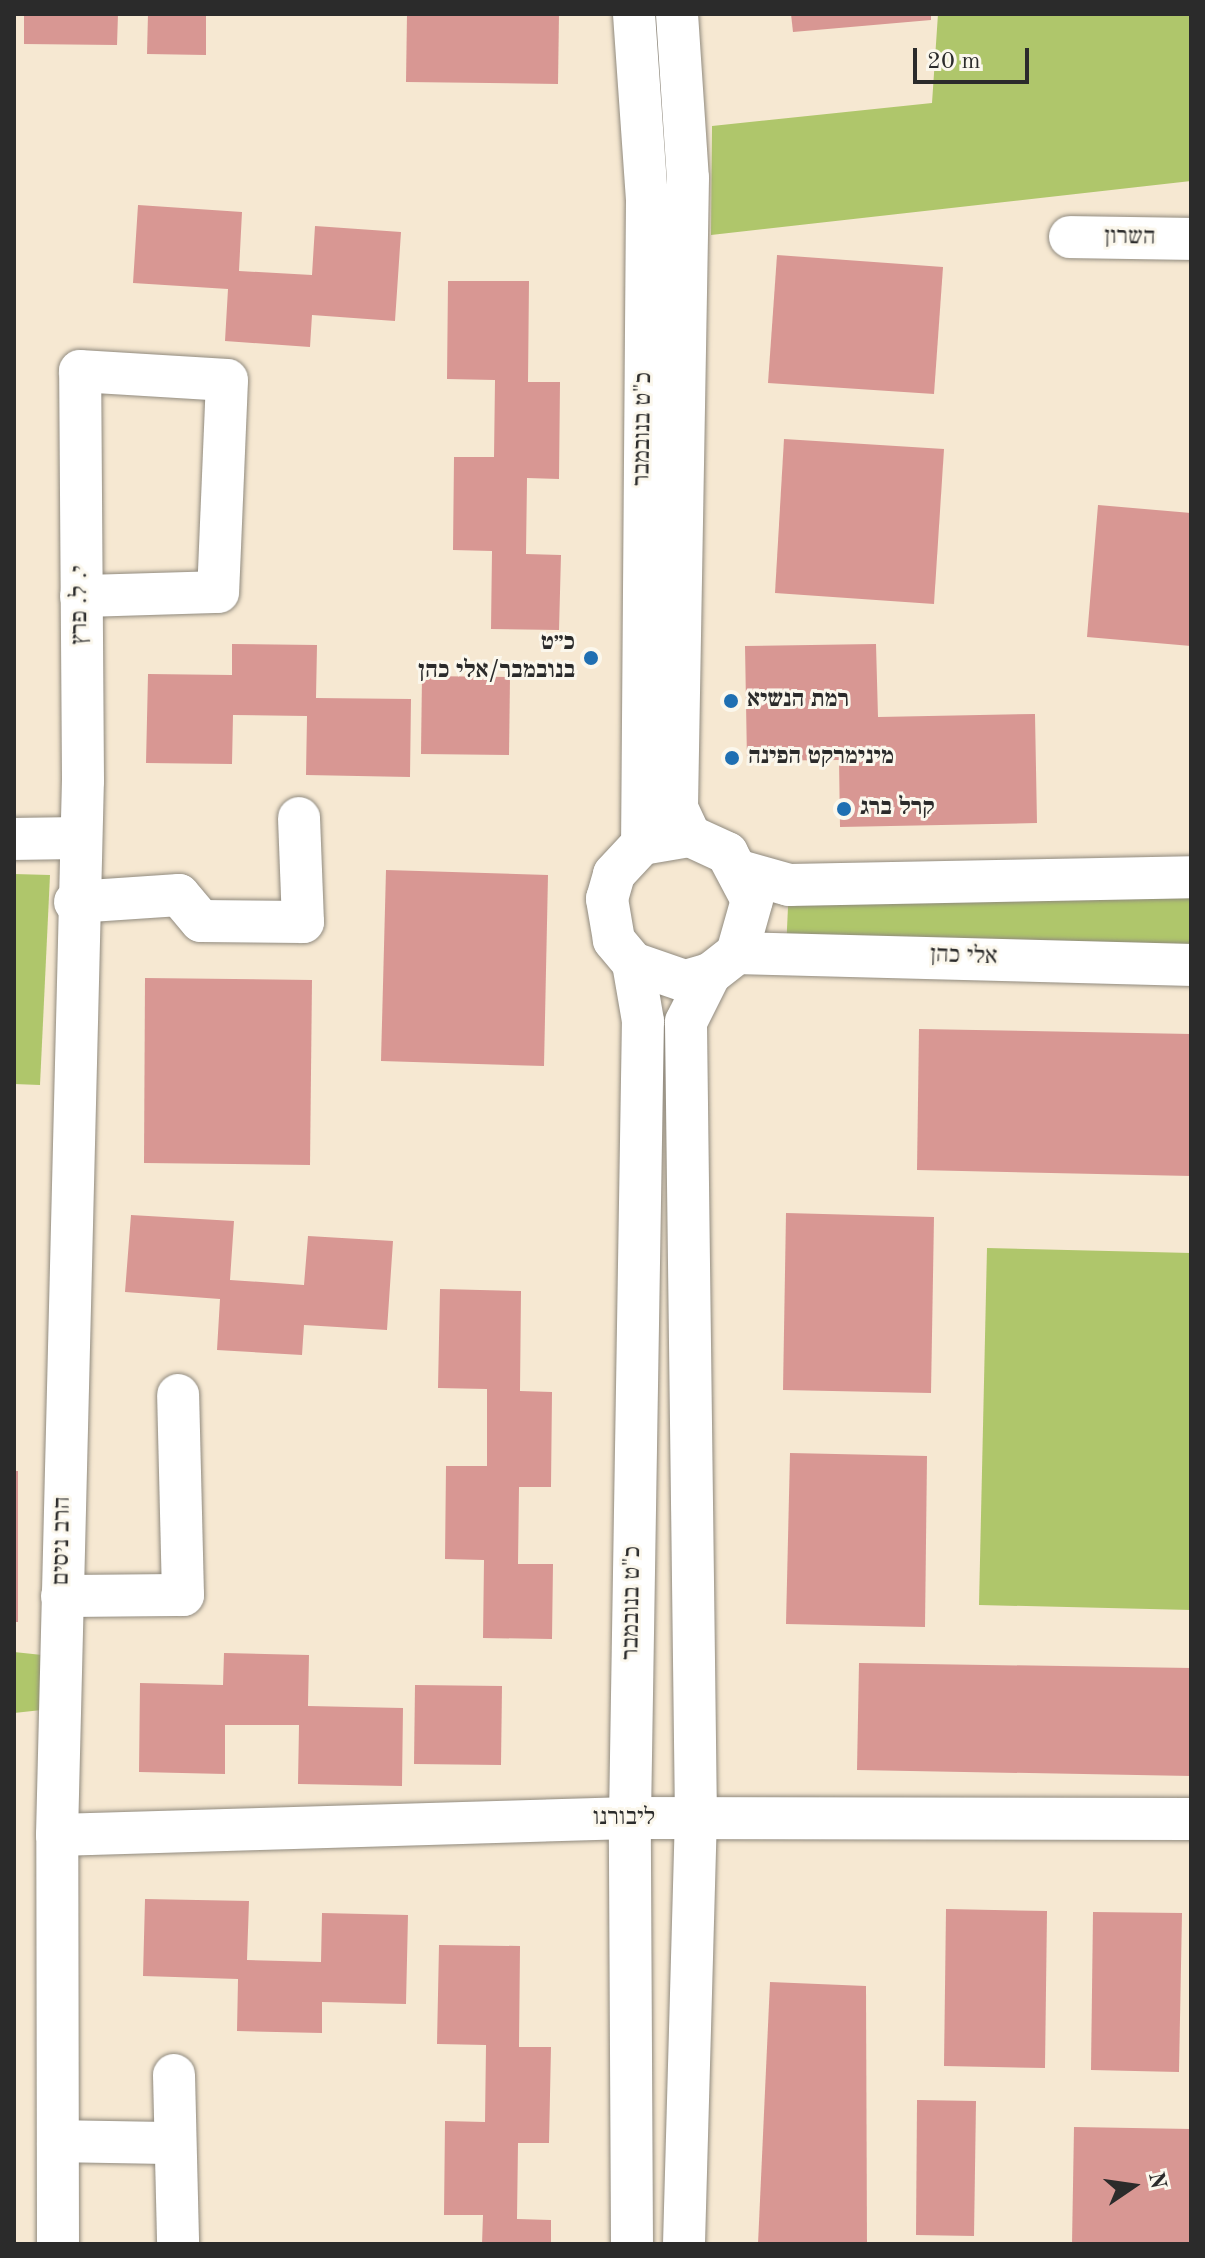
<!DOCTYPE html>
<meta charset="utf-8">
<style>
body{margin:0}
#map{position:relative;width:1205px;height:2258px;overflow:hidden;background:#f6e8d2;font-family:"Old Standard TT","Frank Ruhl Libre",serif}
div>[style]{position:absolute}
[style*='--x']{left:calc(var(--x)*1px);top:calc(var(--y)*1px);width:calc(var(--w)*1px);rotate:calc(var(--a)*1deg)}
.green>*{inset:0;background:#afc66b}
.building>*{inset:0;background:#d89793}
.roads{filter:drop-shadow(0 0 2px #908a7e) drop-shadow(0 0 2px #908a7e)}
.minor>*{height:42px;margin:-21px;padding:0 21px;transform-origin:21px;border-radius:21px;background:#fff}
.dots>*{width:22px;height:22px;translate:-50% -50%;box-sizing:border-box;border:4px solid #fbf7ec;border-radius:50%}
span{translate:-50% -50%;white-space:nowrap;text-align:center;line-height:1.15;-webkit-text-stroke:6px #fbf7ec;paint-order:stroke}
.street-label{font-size:24px;color:#2b2b2b}
.poi-label{font-size:24px;color:#2b2b2b;font-weight:700}
.right{translate:-100% -50%;text-align:right}
.left{translate:0 -50%;text-align:left}
.frame{position:absolute;inset:0;border:16px solid #2b2b2b;pointer-events:none}
.north{position:absolute;left:1093px;top:2146px;width:80px;height:80px;-webkit-text-stroke:6px #fbf7ec;paint-order:stroke;rotate:77deg;font-size:22px;font-weight:700;line-height:32px;text-align:center;color:#2b2b2b}
.north::after{content:'';display:block;margin:auto;width:28px;height:36px;background:#2b2b2b;clip-path:polygon(50% 0,100% 100%,50% 72%,0 100%)}
.scale{position:absolute;left:913px;top:48px;width:116px;height:36px;box-sizing:border-box;border:4px solid #2b2b2b;border-top:0;padding-left:10px;font-size:24px;line-height:28px;white-space:nowrap;color:#2b2b2b;-webkit-text-stroke:6px #fbf7ec;paint-order:stroke}
</style>
<div id="map">
<div class="green">
<i style="clip-path:polygon(938px 14px,1191px 14px,1191px 181px,711px 235px,712px 126px,932px 103px)"></i>
<i style="clip-path:polygon(14px 874px,50px 875px,40px 1085px,14px 1084px)"></i>
<i style="clip-path:polygon(1191px 877px,1191px 965px,786px 951px,789px 885px)"></i>
<i style="clip-path:polygon(987px 1248px,1191px 1253px,1191px 1610px,979px 1605px)"></i>
<i style="clip-path:polygon(14px 1652px,61px 1657px,60px 1708px,14px 1713px)"></i>
</div>
<div class="building">
<i style="clip-path:polygon(24px 14px,118px 14px,117px 45px,24px 44px)"></i>
<i style="clip-path:polygon(148px 14px,206px 14px,206px 55px,147px 54px)"></i>
<i style="clip-path:polygon(407px 14px,559px 14px,558px 84px,406px 82px)"></i>
<i style="clip-path:polygon(791px 14px,931px 14px,931px 20px,793px 32px)"></i>
<i style="clip-path:polygon(138px 205px,242px 212px,239px 271px,312px 275px,315px 226px,401px 232px,395px 321px,312px 315px,310px 347px,225px 341px,228px 289px,133px 283px)"></i>
<i style="clip-path:polygon(777px 255px,943px 267px,934px 394px,768px 383px)"></i>
<i style="clip-path:polygon(448px 281px,529px 281px,528px 382px,560px 382px,559px 479px,527px 478px,526px 554px,561px 555px,559px 630px,491px 629px,492px 551px,453px 550px,454px 457px,494px 457px,495px 380px,447px 379px)"></i>
<i style="clip-path:polygon(784px 439px,944px 449px,934px 604px,775px 593px)"></i>
<i style="clip-path:polygon(1098px 505px,1191px 513px,1191px 646px,1087px 637px)"></i>
<i style="clip-path:polygon(232px 644px,317px 645px,316px 698px,411px 699px,410px 777px,306px 775px,307px 716px,233px 715px,232px 764px,146px 763px,148px 674px,232px 675px)"></i>
<i style="clip-path:polygon(876px 644px,878px 717px,1035px 714px,1037px 823px,840px 827px,839px 760px,747px 761px,745px 646px)"></i>
<i style="clip-path:polygon(422px 676px,510px 677px,509px 755px,421px 754px)"></i>
<i style="clip-path:polygon(386px 870px,548px 875px,544px 1066px,381px 1061px)"></i>
<i style="clip-path:polygon(145px 978px,312px 980px,310px 1165px,144px 1163px)"></i>
<i style="clip-path:polygon(919px 1029px,1191px 1034px,1191px 1176px,917px 1170px)"></i>
<i style="clip-path:polygon(786px 1213px,934px 1217px,931px 1393px,783px 1390px)"></i>
<i style="clip-path:polygon(131px 1215px,234px 1221px,230px 1280px,304px 1285px,308px 1236px,393px 1241px,387px 1330px,304px 1325px,302px 1355px,217px 1350px,220px 1299px,125px 1292px)"></i>
<i style="clip-path:polygon(440px 1289px,521px 1291px,520px 1391px,552px 1392px,551px 1487px,519px 1487px,518px 1564px,553px 1564px,552px 1639px,483px 1638px,484px 1560px,445px 1559px,446px 1466px,487px 1466px,487px 1389px,438px 1388px)"></i>
<i style="clip-path:polygon(790px 1453px,927px 1456px,925px 1627px,786px 1624px)"></i>
<i style="clip-path:polygon(14px 1471px,18px 1471px,18px 1622px,14px 1622px)"></i>
<i style="clip-path:polygon(224px 1653px,309px 1655px,308px 1706px,403px 1708px,402px 1786px,298px 1784px,299px 1725px,225px 1725px,225px 1774px,139px 1772px,140px 1683px,223px 1685px)"></i>
<i style="clip-path:polygon(859px 1663px,1191px 1668px,1191px 1776px,857px 1770px)"></i>
<i style="clip-path:polygon(415px 1685px,502px 1686px,501px 1765px,414px 1764px)"></i>
<i style="clip-path:polygon(145px 1899px,249px 1901px,247px 1960px,321px 1962px,322px 1913px,408px 1915px,406px 2004px,322px 2002px,322px 2033px,237px 2031px,238px 1979px,143px 1976px)"></i>
<i style="clip-path:polygon(946px 1909px,1047px 1911px,1045px 2068px,944px 2066px)"></i>
<i style="clip-path:polygon(1093px 1912px,1182px 1913px,1179px 2072px,1091px 2070px)"></i>
<i style="clip-path:polygon(439px 1945px,520px 1946px,519px 2047px,551px 2047px,549px 2143px,518px 2143px,517px 2219px,551px 2220px,551px 2244px,482px 2244px,483px 2215px,444px 2215px,445px 2121px,485px 2122px,486px 2045px,437px 2044px)"></i>
<i style="clip-path:polygon(770px 1982px,866px 1986px,867px 2244px,758px 2244px)"></i>
<i style="clip-path:polygon(917px 2100px,976px 2101px,974px 2236px,916px 2235px)"></i>
<i style="clip-path:polygon(1074px 2127px,1191px 2129px,1191px 2244px,1072px 2244px)"></i>
</div>
<div class="roads">
<div class="minor">
<i style="--x:634;--y:14;--w:185;--a:86"></i>
<i style="--x:647;--y:199;--w:645;--a:90.44"></i>
<i style="--x:677;--y:14;--w:164;--a:86.2"></i>
<i style="--x:688;--y:178;--w:630;--a:91"></i>
<i style="--x:677;--y:808;--w:31;--a:65"></i>
<i style="--x:1070;--y:237;--w:121;--a:0.9"></i>
<i style="--x:14;--y:839;--w:62;--a:-0.9"></i>
<i style="--x:743;--y:872;--w:48;--a:15.8"></i>
<i style="--x:789;--y:885;--w:402;--a:-1.1"></i>
<i style="--x:75;--y:902;--w:104;--a:-3.9"></i>
<i style="--x:179;--y:895;--w:34;--a:50"></i>
<i style="--x:201;--y:921;--w:102;--a:0.6"></i>
<i style="--x:303;--y:922;--w:104;--a:-92.2"></i>
<i style="--x:737;--y:953;--w:454;--a:1.5"></i>
<i style="--x:62;--y:1596;--w:121;--a:-0.5"></i>
<i style="--x:183;--y:1595;--w:200;--a:-91.4"></i>
<i style="--x:57;--y:1835;--w:573;--a:-1.7"></i>
<i style="--x:630;--y:1818;--w:561;--a:0.1"></i>
<i style="--x:174;--y:2075;--w:169;--a:88.6"></i>
<i style="--x:58;--y:2141;--w:117;--a:1"></i>
<i style="--x:58;--y:2244;--w:409;--a:-90.1"></i>
<i style="--x:57;--y:1835;--w:1054;--a:-88.59"></i>
<i style="--x:83;--y:781;--w:410;--a:-90.4"></i>
<i style="--x:80;--y:371;--w:147;--a:3.5"></i>
<i style="--x:227;--y:380;--w:212;--a:92.4"></i>
<i style="--x:218;--y:592;--w:137;--a:178.3"></i>
<i style="--x:632;--y:2244;--w:426;--a:-90.3"></i>
<i style="--x:630;--y:1818;--w:797;--a:-89.07"></i>
<i style="--x:643;--y:1021;--w:59;--a:-99.8"></i>
<i style="--x:633;--y:963;--w:30;--a:-130"></i>
<i style="--x:614;--y:940;--w:42;--a:-99.7"></i>
<i style="--x:607;--y:899;--w:26;--a:-74"></i>
<i style="--x:614;--y:874;--w:41;--a:-47"></i>
<i style="--x:642;--y:844;--w:49;--a:-9.5"></i>
<i style="--x:690;--y:836;--w:41;--a:24.7"></i>
<i style="--x:727;--y:853;--w:53;--a:62"></i>
<i style="--x:752;--y:900;--w:55;--a:105.8"></i>
<i style="--x:737;--y:953;--w:34;--a:142"></i>
<i style="--x:710;--y:974;--w:26;--a:164"></i>
<i style="--x:685;--y:981;--w:55;--a:-160.9"></i>
<i style="--x:684;--y:2244;--w:424;--a:-88.4"></i>
<i style="--x:696;--y:1820;--w:798;--a:-90.72"></i>
<i style="--x:686;--y:1022;--w:54;--a:-63.4"></i>
</div>
</div>
<div class="dots">
<i style="left:591px;top:658px;background:#1f6fb2"></i>
<i style="left:731px;top:701px;background:#1f6fb2"></i>
<i style="left:732px;top:758px;background:#1f6fb2"></i>
<i style="left:844px;top:809px;background:#1f6fb2"></i>
</div>
<div class="street-label">
<span style="left:1130px;top:238px;rotate:1deg">השרון</span>
<span style="left:644px;top:429px;rotate:-89deg">כ"ט בנובמבר</span>
<span style="left:81px;top:605px;rotate:-90deg">י. ל. פרץ</span>
<span style="left:964px;top:957px;rotate:2deg">אלי כהן</span>
<span style="left:63px;top:1541px;rotate:-89deg">הרב ניסים</span>
<span style="left:633px;top:1603px;rotate:-89deg">כ"ט בנובמבר</span>
<span style="left:624px;top:1819px">ליבורנו</span>
</div>
<div class="poi-label">
<span class="right" style="left:575px;top:658px">כ״ט<br>בנובמבר/אלי כהן</span>
<span class="left" style="left:747px;top:701px">רמת הנשיא</span>
<span class="left" style="left:748px;top:758px">מינימרקט הפינה</span>
<span class="left" style="left:860px;top:809px">קרל ברג</span>
</div>
<div class="frame"></div>
<div class="north">N</div>
<div class="scale">20 m</div>
</div>
